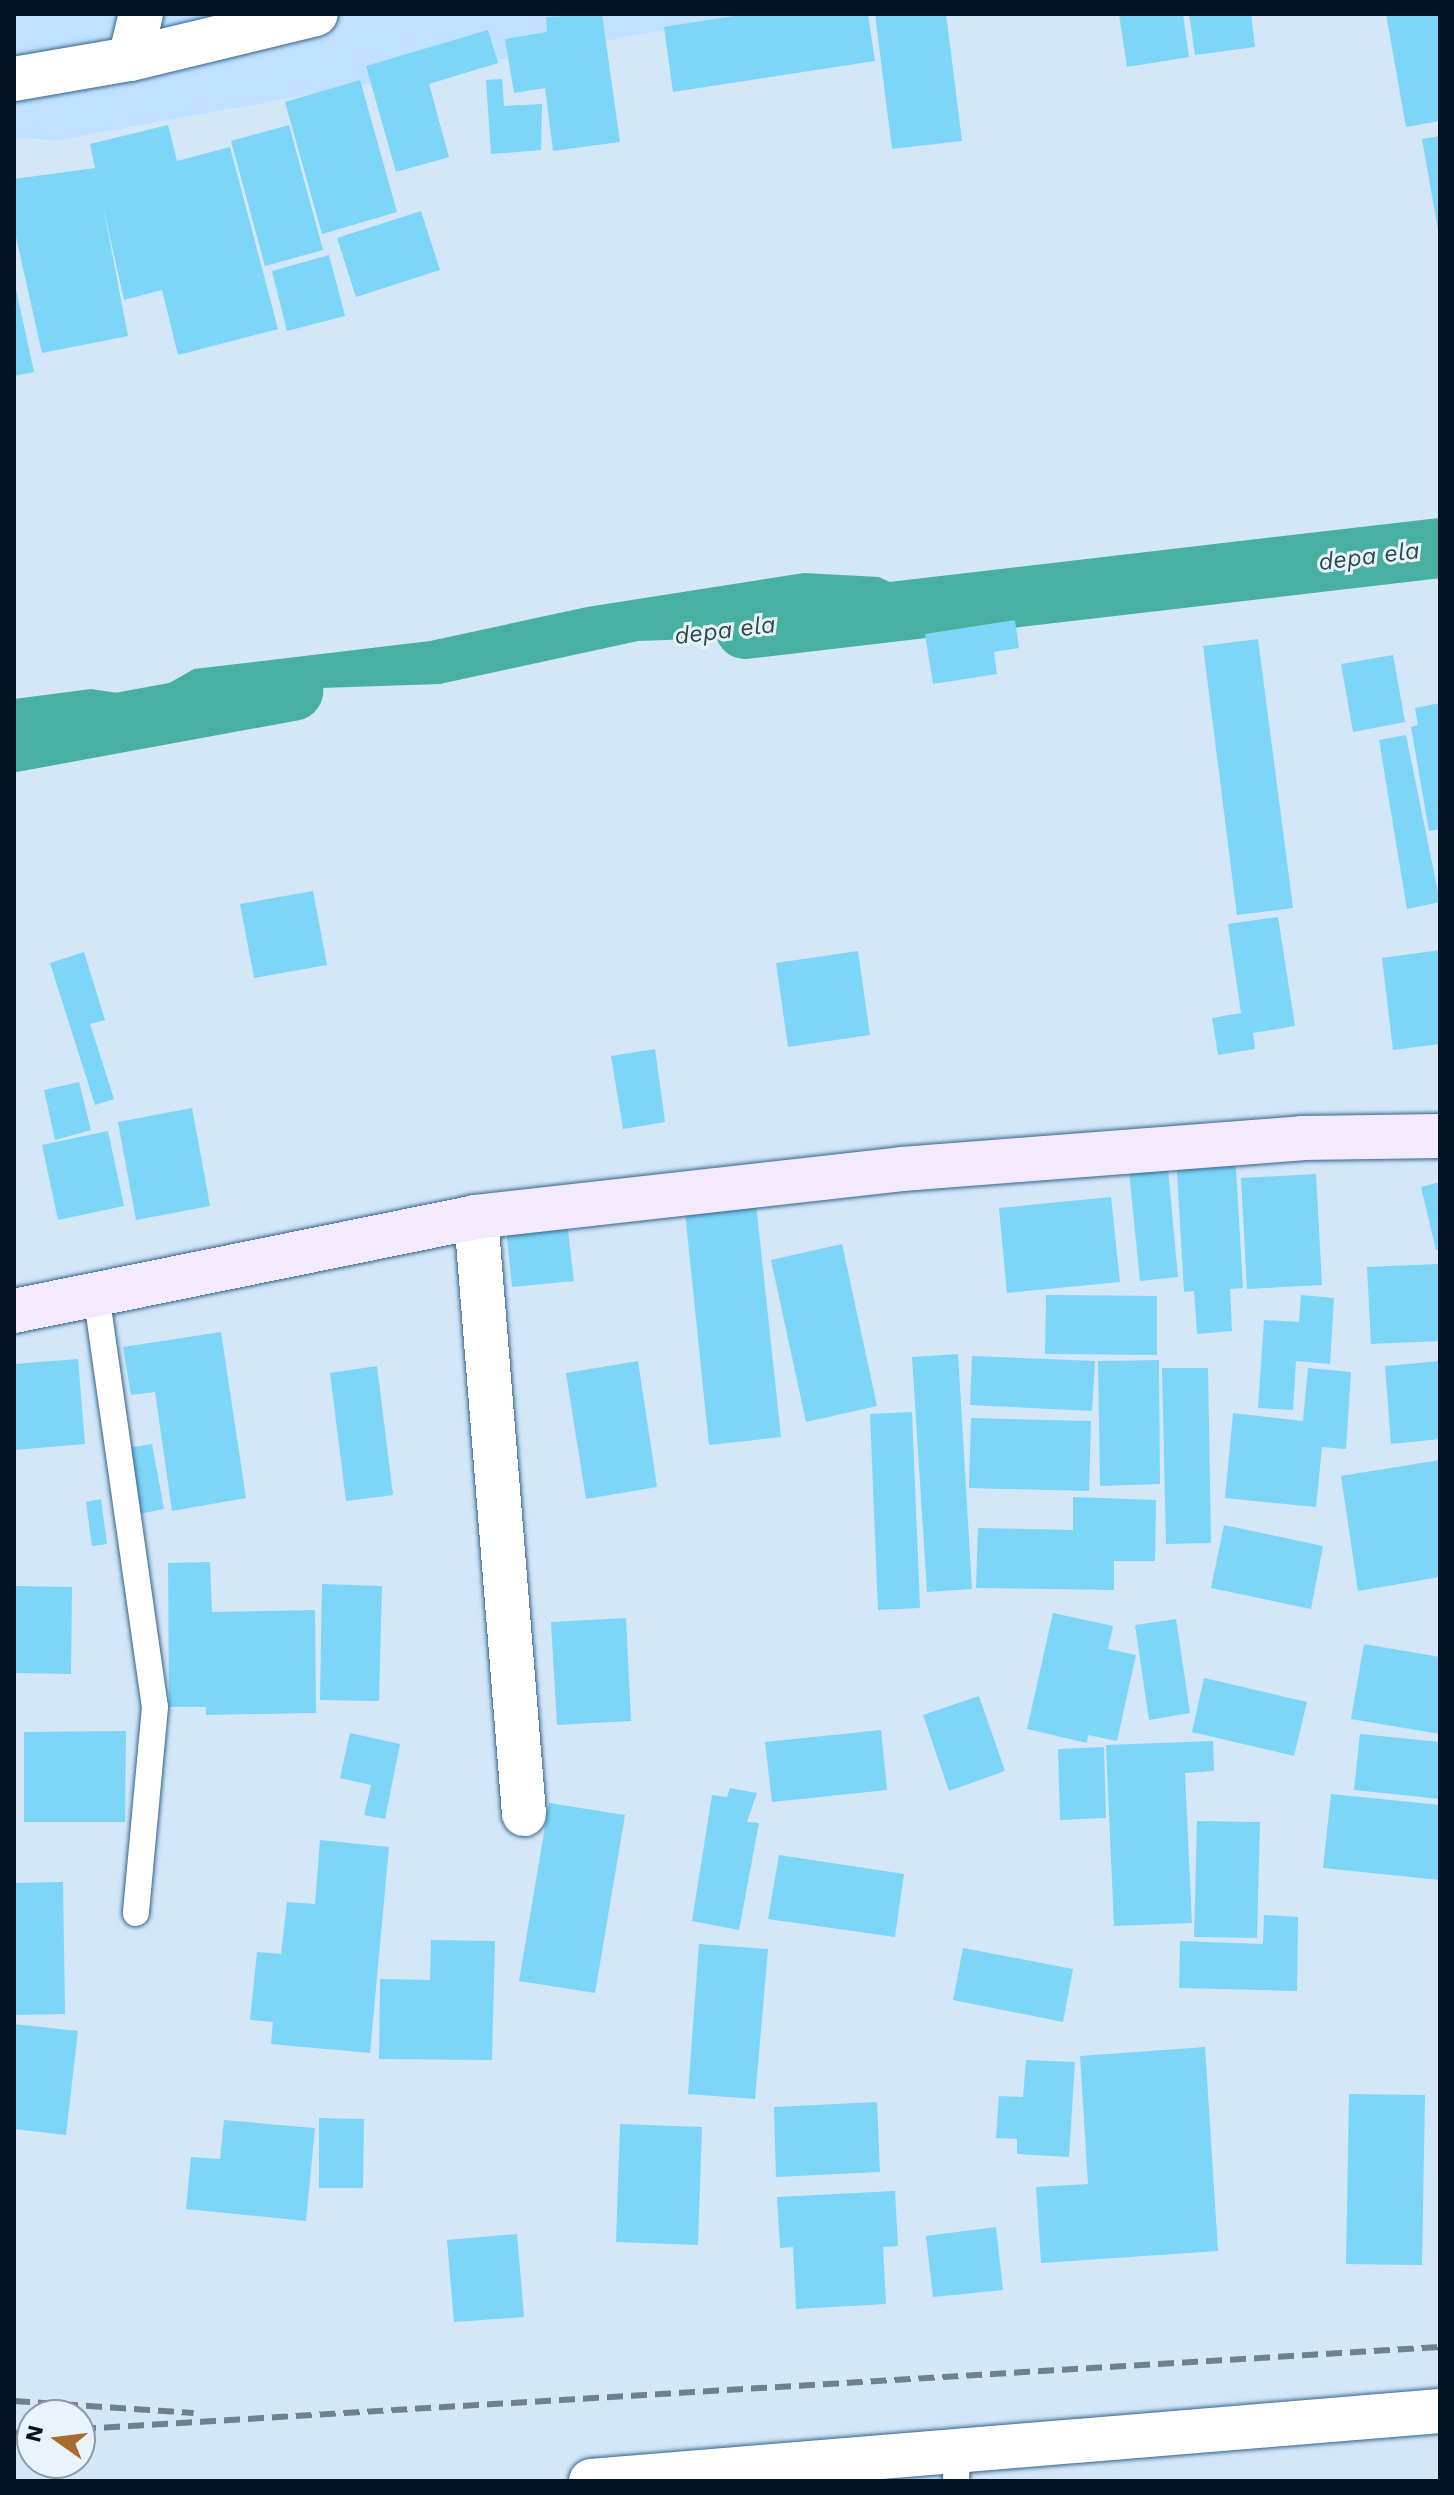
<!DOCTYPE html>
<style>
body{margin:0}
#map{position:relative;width:1454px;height:2495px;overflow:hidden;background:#d3e7f9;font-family:"Work Sans",sans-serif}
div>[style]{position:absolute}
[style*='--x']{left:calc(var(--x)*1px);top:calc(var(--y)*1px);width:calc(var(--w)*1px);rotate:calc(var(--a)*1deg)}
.built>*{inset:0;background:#c0e1ff}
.water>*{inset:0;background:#48afa3}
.canal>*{height:60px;margin:-30px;padding:0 30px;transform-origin:30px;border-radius:30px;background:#48afa3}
.building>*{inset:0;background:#7dd5f7}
.roads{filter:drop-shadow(0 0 2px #346389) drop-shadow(0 0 2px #346389)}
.lane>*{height:26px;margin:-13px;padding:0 13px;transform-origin:13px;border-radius:13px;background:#fff}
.street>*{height:44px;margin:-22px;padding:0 22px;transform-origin:22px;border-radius:22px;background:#fff}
.secondary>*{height:44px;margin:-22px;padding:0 22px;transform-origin:22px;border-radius:22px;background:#f3ebfd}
.rail>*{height:6px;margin-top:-3px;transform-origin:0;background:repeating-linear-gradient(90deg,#6e8191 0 16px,transparent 0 24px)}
span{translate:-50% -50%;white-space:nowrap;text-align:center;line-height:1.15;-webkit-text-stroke:6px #e9f3fc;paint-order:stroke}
.water-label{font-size:24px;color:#2a4945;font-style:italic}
.frame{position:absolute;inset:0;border:16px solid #021423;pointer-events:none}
.north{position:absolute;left:16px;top:2399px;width:80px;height:80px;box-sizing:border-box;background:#e9f3fc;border:2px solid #8d9aa5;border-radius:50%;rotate:284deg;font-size:22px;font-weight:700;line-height:32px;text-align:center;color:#021423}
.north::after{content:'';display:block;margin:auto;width:28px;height:36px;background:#a86d2e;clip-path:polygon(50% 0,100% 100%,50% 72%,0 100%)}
</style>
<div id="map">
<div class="built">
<i style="clip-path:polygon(14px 14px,752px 14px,58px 140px,14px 138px)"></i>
</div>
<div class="water">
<i style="clip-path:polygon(804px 573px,879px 577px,911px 592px,862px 613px,746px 637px,638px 641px,440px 684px,321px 688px,263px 703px,211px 703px,170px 709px,134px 725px,14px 727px,14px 699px,91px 689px,131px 695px,157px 690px,194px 669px,430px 641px,587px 607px)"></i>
</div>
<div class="canal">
<i style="--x:745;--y:629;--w:700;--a:-6.65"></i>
<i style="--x:14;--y:742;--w:284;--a:-10.4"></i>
</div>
<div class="building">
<i style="clip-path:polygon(602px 14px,620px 142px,553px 151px,545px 88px,514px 93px,505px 39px,547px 32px,546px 17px)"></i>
<i style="clip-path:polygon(747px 14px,868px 14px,875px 61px,673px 92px,664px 27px)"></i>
<i style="clip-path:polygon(875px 14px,946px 14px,962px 141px,892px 149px)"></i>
<i style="clip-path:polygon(1119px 14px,1183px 14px,1189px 57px,1127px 67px)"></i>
<i style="clip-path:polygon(1189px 14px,1251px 14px,1255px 47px,1195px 55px)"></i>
<i style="clip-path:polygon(1386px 14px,1440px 14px,1440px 121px,1406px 127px)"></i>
<i style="clip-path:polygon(488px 30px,498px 63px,429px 84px,449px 157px,396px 172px,366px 66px)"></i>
<i style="clip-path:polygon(502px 79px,504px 106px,542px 104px,541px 150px,491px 154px,486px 80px)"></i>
<i style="clip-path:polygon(360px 80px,397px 212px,322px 234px,285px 102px)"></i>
<i style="clip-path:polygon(168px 125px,177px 161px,230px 147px,278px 329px,178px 355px,162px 290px,124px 300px,103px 206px,128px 336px,42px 353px,14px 228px,14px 179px,95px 168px,90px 144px)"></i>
<i style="clip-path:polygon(289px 125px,323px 250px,265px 266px,231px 141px)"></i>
<i style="clip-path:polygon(1440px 136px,1440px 229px,1438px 230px,1422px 139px)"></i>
<i style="clip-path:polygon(421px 211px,440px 270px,356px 297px,337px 238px)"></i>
<i style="clip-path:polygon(329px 255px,345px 316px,287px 331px,272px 271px)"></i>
<i style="clip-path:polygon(14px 280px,34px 372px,14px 376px)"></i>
<i style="clip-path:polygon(1015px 620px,1019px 648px,994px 652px,997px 674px,933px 684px,925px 634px)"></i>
<i style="clip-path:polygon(1258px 639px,1293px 908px,1237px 915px,1203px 646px)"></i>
<i style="clip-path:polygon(1393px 655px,1405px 722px,1353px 732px,1341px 664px)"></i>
<i style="clip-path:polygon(1440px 703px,1440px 829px,1429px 831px,1411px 727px,1418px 725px,1415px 708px)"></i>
<i style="clip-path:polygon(1406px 735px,1440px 902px,1407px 909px,1379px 740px)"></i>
<i style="clip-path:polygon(313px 891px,327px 965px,254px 978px,240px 904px)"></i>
<i style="clip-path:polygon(1278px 917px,1295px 1026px,1253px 1033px,1255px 1049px,1218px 1055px,1212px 1018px,1241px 1013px,1228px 924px)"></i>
<i style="clip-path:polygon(1440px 950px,1440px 1044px,1393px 1050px,1382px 958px)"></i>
<i style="clip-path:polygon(858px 951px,870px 1035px,788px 1047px,776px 963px)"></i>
<i style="clip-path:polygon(84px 952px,105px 1020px,90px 1024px,114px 1099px,95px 1105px,50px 963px)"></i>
<i style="clip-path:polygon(655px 1049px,665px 1122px,623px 1129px,611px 1056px)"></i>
<i style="clip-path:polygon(79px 1082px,91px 1130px,55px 1140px,44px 1090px)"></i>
<i style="clip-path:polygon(192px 1108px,210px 1206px,136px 1220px,118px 1122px)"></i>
<i style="clip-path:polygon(108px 1131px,124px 1206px,58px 1220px,42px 1145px)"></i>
<i style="clip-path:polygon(1235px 1151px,1243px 1288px,1230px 1289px,1232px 1331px,1197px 1334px,1194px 1291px,1184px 1292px,1176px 1155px)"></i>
<i style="clip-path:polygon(1167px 1158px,1178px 1277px,1140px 1281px,1128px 1161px)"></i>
<i style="clip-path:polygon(1316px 1174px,1322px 1285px,1247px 1289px,1241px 1178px)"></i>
<i style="clip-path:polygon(1440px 1182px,1440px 1249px,1436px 1250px,1421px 1187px)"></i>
<i style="clip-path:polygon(1111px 1197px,1120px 1282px,1007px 1293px,999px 1208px)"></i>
<i style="clip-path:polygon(756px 1204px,781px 1437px,709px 1445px,685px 1212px)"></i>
<i style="clip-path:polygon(567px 1222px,574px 1281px,512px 1287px,506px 1228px)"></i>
<i style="clip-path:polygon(842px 1244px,877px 1406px,806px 1422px,771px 1260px)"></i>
<i style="clip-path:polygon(1438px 1264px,1440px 1341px,1371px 1344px,1367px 1267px)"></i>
<i style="clip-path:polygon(1046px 1295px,1157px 1296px,1157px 1355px,1045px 1354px)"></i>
<i style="clip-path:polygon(1301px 1295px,1334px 1298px,1330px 1364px,1296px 1361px,1293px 1410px,1258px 1408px,1264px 1320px,1299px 1322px)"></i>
<i style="clip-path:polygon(221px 1332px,246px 1498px,172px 1511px,155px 1392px,131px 1395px,123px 1347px)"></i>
<i style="clip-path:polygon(958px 1354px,972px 1589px,927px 1592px,912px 1357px)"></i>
<i style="clip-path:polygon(972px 1356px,1095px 1361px,1092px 1411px,970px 1405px)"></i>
<i style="clip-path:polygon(78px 1359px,85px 1444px,14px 1450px,14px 1364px)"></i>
<i style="clip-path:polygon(1159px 1360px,1160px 1484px,1100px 1486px,1098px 1361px)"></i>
<i style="clip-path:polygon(638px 1361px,657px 1487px,586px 1499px,566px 1373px)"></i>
<i style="clip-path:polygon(1440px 1361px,1440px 1439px,1391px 1444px,1385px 1366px)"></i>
<i style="clip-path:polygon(377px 1366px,393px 1495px,346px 1501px,330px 1373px)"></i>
<i style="clip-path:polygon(1162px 1368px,1208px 1368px,1211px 1543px,1166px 1544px)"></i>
<i style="clip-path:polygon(1308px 1368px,1351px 1372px,1346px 1449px,1322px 1447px,1316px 1507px,1225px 1498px,1233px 1413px,1303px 1421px)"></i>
<i style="clip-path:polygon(912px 1412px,920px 1608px,878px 1610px,870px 1414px)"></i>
<i style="clip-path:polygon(971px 1418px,1091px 1421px,1089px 1491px,969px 1488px)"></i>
<i style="clip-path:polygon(152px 1444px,164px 1509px,139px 1514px,127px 1448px)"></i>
<i style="clip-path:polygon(1440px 1460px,1440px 1577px,1358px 1591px,1341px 1476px)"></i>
<i style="clip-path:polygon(1073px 1497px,1156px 1500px,1155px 1561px,1114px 1561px,1114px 1590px,976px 1588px,978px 1528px,1073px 1530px)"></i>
<i style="clip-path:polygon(101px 1499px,107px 1544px,92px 1546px,86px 1502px)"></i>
<i style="clip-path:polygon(1224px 1525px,1323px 1546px,1311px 1609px,1211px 1588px)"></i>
<i style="clip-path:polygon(210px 1562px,212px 1612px,315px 1610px,316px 1713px,206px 1715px,206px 1707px,169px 1707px,168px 1563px)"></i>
<i style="clip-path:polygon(322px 1584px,382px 1586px,379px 1701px,320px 1700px)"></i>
<i style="clip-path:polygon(14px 1586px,72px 1587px,71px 1674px,14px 1673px)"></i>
<i style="clip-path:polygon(1053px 1613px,1113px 1626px,1108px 1649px,1136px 1655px,1117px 1741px,1088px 1735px,1087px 1743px,1027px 1729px)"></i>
<i style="clip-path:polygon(626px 1618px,631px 1721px,557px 1725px,551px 1622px)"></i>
<i style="clip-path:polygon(1176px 1619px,1190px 1713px,1149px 1720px,1135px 1625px)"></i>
<i style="clip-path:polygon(1364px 1644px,1440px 1657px,1440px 1734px,1351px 1719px)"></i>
<i style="clip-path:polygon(1204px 1678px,1307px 1702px,1294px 1756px,1192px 1732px)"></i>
<i style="clip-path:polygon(979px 1696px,1005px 1771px,949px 1791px,923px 1715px)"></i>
<i style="clip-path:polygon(881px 1730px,887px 1790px,772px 1802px,765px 1742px)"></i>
<i style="clip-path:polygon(126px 1731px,125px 1822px,24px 1822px,24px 1732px)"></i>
<i style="clip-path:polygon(350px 1733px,400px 1744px,385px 1819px,364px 1815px,371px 1785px,340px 1778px)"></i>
<i style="clip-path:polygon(1360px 1734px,1440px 1742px,1440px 1799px,1354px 1790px)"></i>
<i style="clip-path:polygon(1213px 1741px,1214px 1771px,1185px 1773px,1192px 1923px,1114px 1926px,1106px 1745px)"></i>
<i style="clip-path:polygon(1104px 1747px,1106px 1818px,1060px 1820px,1058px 1749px)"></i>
<i style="clip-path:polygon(730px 1788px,757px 1793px,747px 1822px,759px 1823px,739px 1930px,692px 1921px,712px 1795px,727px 1797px)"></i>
<i style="clip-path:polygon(1331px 1794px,1440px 1805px,1440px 1880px,1323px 1868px)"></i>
<i style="clip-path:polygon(549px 1803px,625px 1815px,595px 1993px,519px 1981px)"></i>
<i style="clip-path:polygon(1197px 1821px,1260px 1822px,1257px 1938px,1194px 1937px)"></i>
<i style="clip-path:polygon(320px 1840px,389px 1847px,370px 2053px,271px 2044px,273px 2022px,250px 2020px,257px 1952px,281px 1954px,287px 1902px,315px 1904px)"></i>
<i style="clip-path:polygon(779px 1855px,904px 1874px,895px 1937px,768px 1919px)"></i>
<i style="clip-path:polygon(63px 1882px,65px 2014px,14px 2015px,14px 1883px)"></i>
<i style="clip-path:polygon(1264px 1915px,1298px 1917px,1297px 1991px,1179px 1988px,1180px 1941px,1263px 1944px)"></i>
<i style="clip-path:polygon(431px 1940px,495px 1941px,492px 2060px,379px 2059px,380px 1979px,430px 1980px)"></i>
<i style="clip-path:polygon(699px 1944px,768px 1949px,755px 2099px,688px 2094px)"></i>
<i style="clip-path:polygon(963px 1948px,1073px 1969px,1063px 2022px,953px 2000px)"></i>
<i style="clip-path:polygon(14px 2024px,78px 2031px,66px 2135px,14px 2129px)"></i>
<i style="clip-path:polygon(1205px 2047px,1218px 2251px,1041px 2263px,1036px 2187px,1088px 2184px,1080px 2056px)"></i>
<i style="clip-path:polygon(1026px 2060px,1075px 2062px,1069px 2157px,1017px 2154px,1017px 2139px,996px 2138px,999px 2096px,1023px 2097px)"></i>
<i style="clip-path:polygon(1349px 2094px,1425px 2095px,1422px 2265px,1346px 2264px)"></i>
<i style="clip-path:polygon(877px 2102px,880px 2172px,776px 2177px,774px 2107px)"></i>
<i style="clip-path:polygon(319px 2118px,364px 2119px,363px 2188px,319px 2188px)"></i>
<i style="clip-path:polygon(224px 2120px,315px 2128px,306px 2221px,186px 2209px,191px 2157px,220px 2159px)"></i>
<i style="clip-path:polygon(620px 2124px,702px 2127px,698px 2245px,616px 2242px)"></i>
<i style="clip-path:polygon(895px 2191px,898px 2246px,883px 2247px,886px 2304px,796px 2309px,793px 2247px,780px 2248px,777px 2197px)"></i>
<i style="clip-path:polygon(996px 2227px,1003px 2290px,933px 2297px,926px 2236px)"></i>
<i style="clip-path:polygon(517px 2234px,524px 2317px,454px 2322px,447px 2240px)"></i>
</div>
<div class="roads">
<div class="lane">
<i style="--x:96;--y:1293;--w:418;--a:81.9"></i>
<i style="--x:155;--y:1707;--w:207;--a:95.3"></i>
<i style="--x:956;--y:2481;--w:30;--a:-88"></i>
</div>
<div class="street">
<i style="--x:130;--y:59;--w:46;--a:-76.3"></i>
<i style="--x:14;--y:79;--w:118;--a:-9.8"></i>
<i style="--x:130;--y:59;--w:191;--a:-13.6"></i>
<i style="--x:476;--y:1217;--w:599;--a:85.4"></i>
<i style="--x:591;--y:2481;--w:852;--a:-4.71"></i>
</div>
<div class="secondary">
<i style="--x:14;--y:1311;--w:471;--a:-11.5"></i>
<i style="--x:476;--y:1217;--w:429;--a:-6.4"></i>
<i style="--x:902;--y:1169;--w:401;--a:-4.4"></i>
<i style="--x:1302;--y:1138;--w:138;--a:-0.8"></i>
</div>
</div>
<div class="rail">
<i style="--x:14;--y:2401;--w:180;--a:3.8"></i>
<i style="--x:80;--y:2429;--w:1362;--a:-3.45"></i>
<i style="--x:14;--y:2433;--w:18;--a:-3"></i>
</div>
<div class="water-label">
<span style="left:1369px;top:557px;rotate:-7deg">depa ela</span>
<span style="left:725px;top:631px;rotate:-7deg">depa ela</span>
</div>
<div class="frame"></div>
<div class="north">N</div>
</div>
